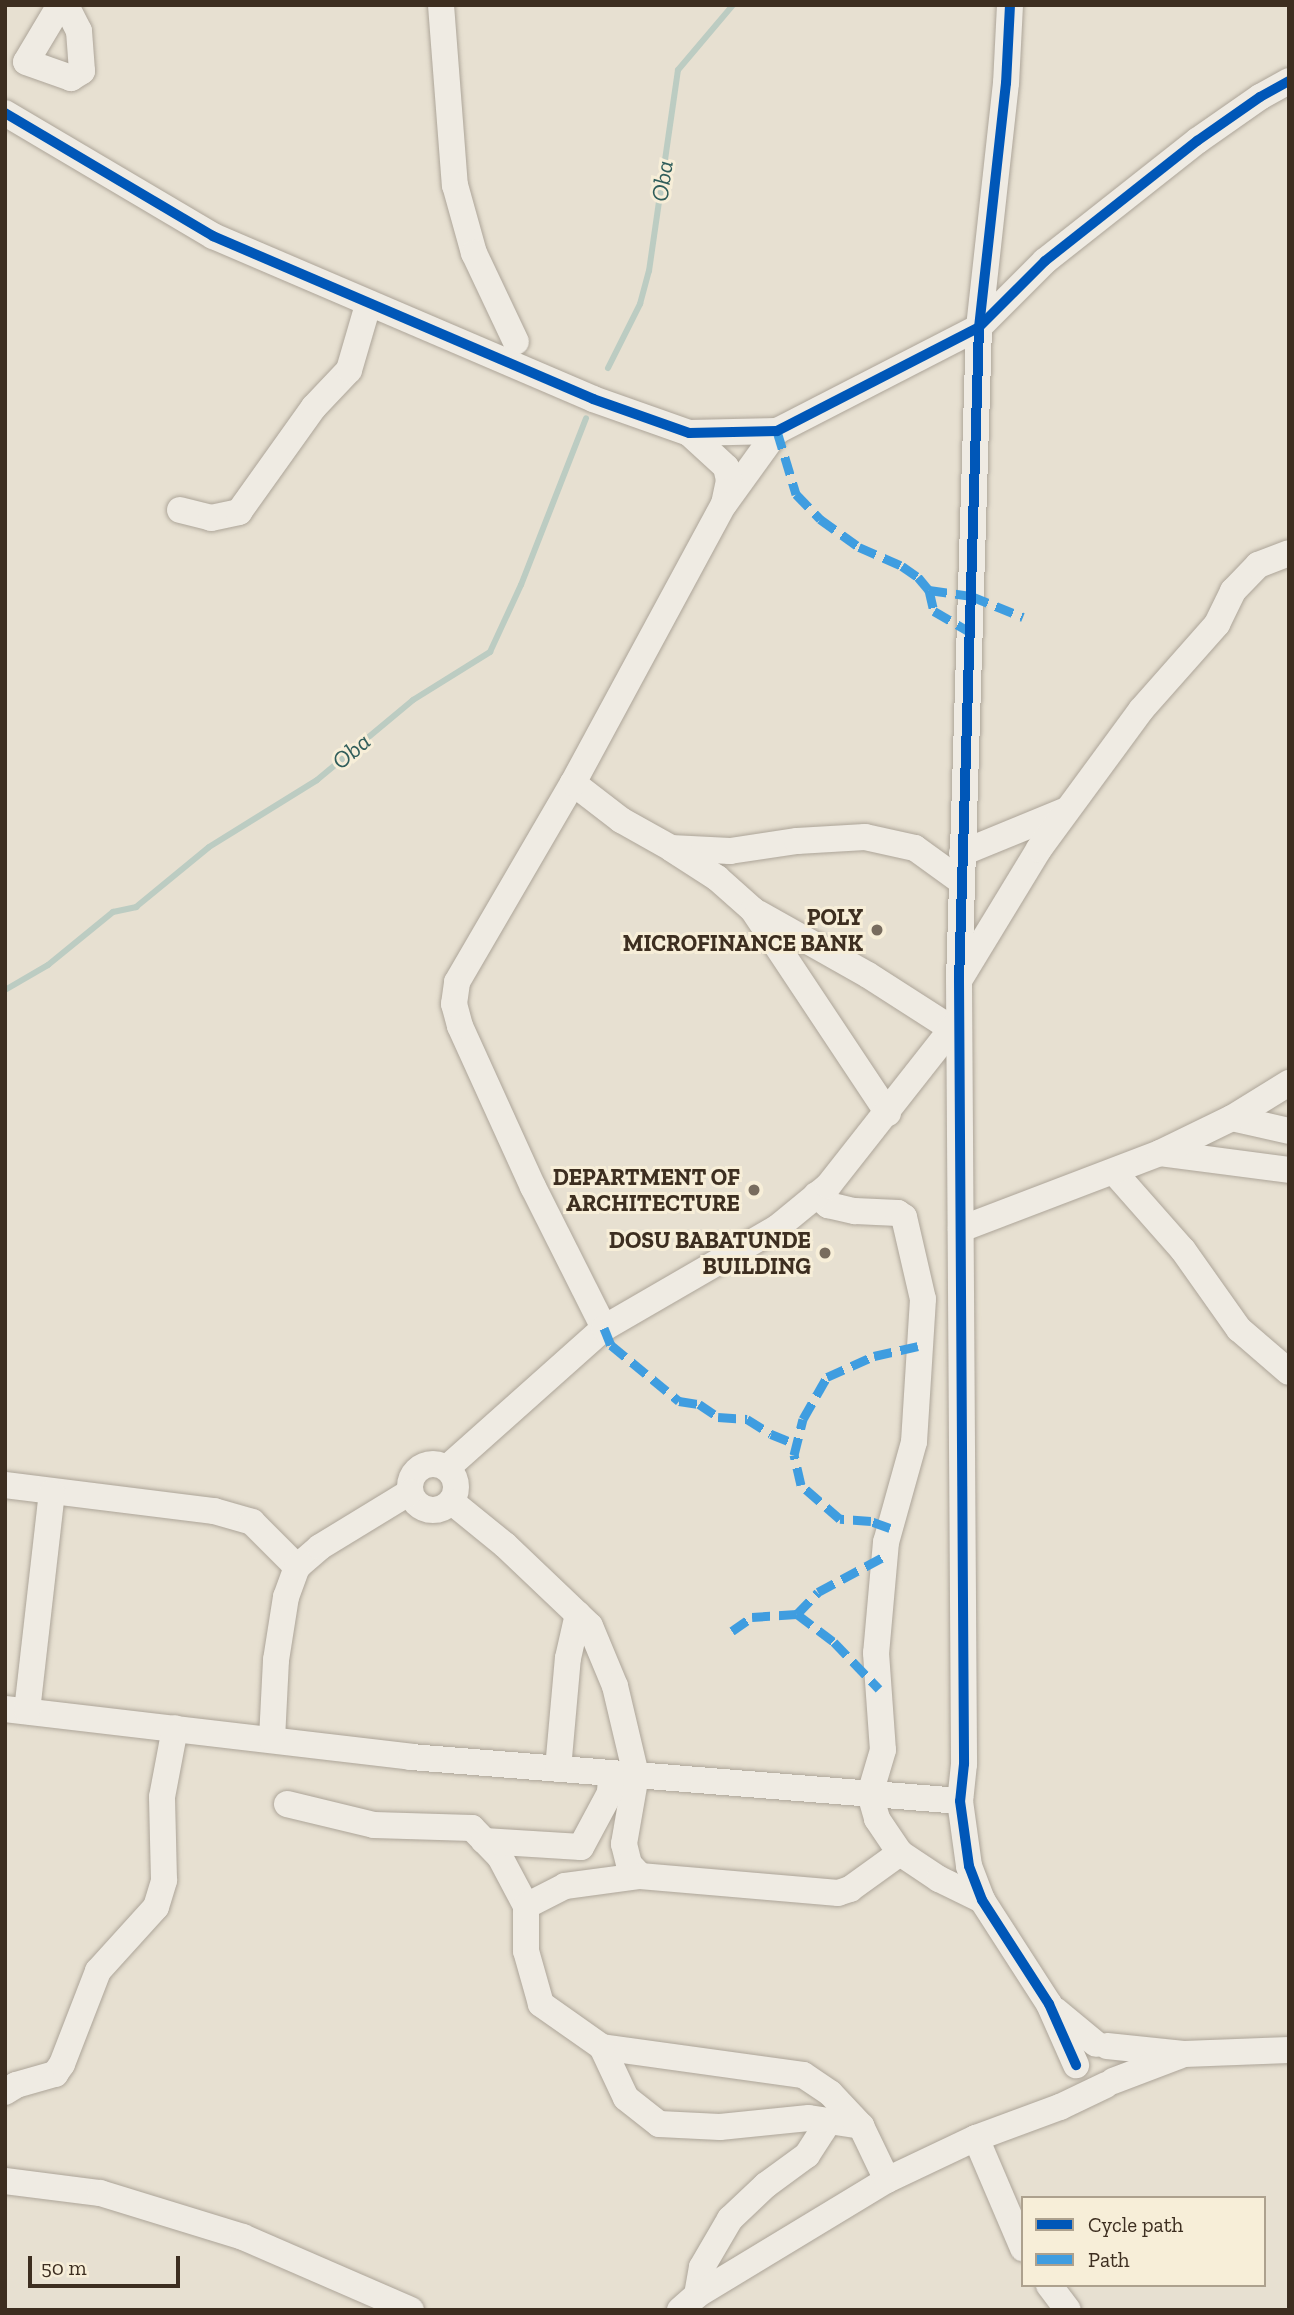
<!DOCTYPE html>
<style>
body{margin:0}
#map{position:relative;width:1294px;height:2315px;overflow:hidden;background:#e7e0d1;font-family:"Zilla Slab",serif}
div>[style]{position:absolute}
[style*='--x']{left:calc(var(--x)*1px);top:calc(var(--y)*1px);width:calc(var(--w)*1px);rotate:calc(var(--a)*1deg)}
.stream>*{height:6px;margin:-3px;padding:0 3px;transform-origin:3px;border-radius:3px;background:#bcccc2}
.roads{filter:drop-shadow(0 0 2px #ada599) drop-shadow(0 0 2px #ada599)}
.minor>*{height:26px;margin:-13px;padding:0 13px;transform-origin:13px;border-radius:13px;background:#efebe3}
.minor>.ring{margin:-13px;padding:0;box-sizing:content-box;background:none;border:26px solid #efebe3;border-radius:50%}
.quiet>*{height:9px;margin-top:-4.5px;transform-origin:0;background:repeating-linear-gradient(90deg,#3f9de0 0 18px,transparent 0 27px)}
.cycleway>*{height:10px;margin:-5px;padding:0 5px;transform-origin:5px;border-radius:5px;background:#0057b8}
.dots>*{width:19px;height:19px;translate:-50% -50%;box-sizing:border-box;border:4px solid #f7eed8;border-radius:50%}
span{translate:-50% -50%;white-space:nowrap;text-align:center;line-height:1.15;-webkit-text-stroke:6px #f7eed8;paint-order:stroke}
.poi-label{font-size:23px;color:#3d2e20;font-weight:700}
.right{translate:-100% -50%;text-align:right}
.water-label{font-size:24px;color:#2f5d5a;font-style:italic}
.frame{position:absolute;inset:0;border:7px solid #3d2e20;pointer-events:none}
.legend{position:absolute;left:1021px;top:2196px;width:245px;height:91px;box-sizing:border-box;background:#f7eed8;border:2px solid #ada18e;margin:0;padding:9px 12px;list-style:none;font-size:21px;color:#3d2e20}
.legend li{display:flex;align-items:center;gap:14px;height:35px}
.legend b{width:35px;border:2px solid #ada18e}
.scale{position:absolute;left:28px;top:2256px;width:152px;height:32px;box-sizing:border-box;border:4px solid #3d2e20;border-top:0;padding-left:9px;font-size:21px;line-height:24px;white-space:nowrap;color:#3d2e20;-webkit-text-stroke:5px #f7eed8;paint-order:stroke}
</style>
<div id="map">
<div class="stream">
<i style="--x:608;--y:368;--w:72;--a:-63.4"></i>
<i style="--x:640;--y:304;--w:34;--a:-75"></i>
<i style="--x:649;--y:271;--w:203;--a:-81.8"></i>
<i style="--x:678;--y:70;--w:85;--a:-49.8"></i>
<i style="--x:5;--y:990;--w:50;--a:-30.2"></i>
<i style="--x:48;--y:965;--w:84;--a:-39.2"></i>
<i style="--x:113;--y:912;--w:24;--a:-12"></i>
<i style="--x:136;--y:907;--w:94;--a:-39.4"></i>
<i style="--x:209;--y:847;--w:127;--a:-31.8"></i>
<i style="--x:317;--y:780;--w:125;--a:-39.8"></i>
<i style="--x:413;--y:700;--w:91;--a:-31.9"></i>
<i style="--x:490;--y:652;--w:74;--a:-65.2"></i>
<i style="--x:521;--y:585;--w:179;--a:-68.7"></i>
</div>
<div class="roads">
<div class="minor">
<i style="--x:60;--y:5;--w:66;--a:120.8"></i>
<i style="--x:26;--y:62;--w:48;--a:19.6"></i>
<i style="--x:71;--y:78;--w:13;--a:-32"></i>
<i style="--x:82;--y:71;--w:40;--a:-94.3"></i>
<i style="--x:79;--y:31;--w:29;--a:-117"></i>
<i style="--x:441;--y:5;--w:181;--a:85.6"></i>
<i style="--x:455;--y:185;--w:71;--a:74.4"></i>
<i style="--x:474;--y:253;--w:98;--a:64.7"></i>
<i style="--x:1010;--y:5;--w:78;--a:92.9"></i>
<i style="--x:1006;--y:83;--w:245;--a:96.3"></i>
<i style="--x:979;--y:327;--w:654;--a:91.75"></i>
<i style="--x:959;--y:981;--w:783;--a:89.63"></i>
<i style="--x:964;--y:1764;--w:37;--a:96"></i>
<i style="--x:960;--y:1801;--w:66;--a:82.1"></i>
<i style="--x:969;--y:1866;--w:36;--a:69"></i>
<i style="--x:982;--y:1900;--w:124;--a:57.2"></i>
<i style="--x:1049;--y:2004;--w:67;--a:66.1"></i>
<i style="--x:5;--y:113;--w:242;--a:30.6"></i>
<i style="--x:213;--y:236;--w:413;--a:23.2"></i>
<i style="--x:593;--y:399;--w:102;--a:19.5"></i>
<i style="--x:689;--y:433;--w:88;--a:-1.3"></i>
<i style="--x:777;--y:431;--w:227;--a:-27.2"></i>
<i style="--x:979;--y:327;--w:93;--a:-45"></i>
<i style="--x:1045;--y:261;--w:194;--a:-38.3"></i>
<i style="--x:1197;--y:141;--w:77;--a:-34.9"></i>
<i style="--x:1260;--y:97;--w:33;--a:-29"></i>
<i style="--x:725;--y:503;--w:89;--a:-54.2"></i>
<i style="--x:180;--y:510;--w:32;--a:14"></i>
<i style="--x:211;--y:518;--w:29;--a:-12"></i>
<i style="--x:239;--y:512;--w:129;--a:-54.5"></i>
<i style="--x:314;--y:407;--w:51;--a:-46.6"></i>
<i style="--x:349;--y:370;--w:68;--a:-73.7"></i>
<i style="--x:573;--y:783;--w:61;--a:37.6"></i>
<i style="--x:621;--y:820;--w:57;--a:29.2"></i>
<i style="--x:671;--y:848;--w:59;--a:2.9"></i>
<i style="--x:730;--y:851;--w:68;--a:-8.5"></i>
<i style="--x:797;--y:841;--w:68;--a:-3.4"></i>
<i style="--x:865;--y:837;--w:51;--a:12.4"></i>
<i style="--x:915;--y:848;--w:58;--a:35.9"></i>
<i style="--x:672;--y:849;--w:54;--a:32.8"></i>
<i style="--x:717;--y:878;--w:48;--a:41.6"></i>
<i style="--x:753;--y:910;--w:244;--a:56.4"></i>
<i style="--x:962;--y:853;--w:113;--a:-22.3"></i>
<i style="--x:758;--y:913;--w:126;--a:29.4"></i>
<i style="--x:868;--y:975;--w:100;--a:32.7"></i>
<i style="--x:960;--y:979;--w:152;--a:-58.7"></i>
<i style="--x:1039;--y:849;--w:172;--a:-53.7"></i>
<i style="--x:1141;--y:710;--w:115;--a:-48.5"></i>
<i style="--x:1217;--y:624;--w:37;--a:-64"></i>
<i style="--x:1233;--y:591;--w:36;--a:-46"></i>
<i style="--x:1258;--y:565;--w:33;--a:-21"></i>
<i style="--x:1232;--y:1118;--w:58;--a:12.8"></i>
<i style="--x:1160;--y:1153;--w:130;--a:7.5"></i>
<i style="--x:1115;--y:1173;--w:103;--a:48.6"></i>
<i style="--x:1183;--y:1250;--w:97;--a:54.7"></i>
<i style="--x:1239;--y:1329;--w:66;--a:40.7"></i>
<i style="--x:816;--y:1195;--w:16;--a:40"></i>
<i style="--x:828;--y:1205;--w:28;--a:13"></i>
<i style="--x:855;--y:1211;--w:43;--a:2.7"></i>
<i style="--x:898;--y:1213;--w:7;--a:34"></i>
<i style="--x:904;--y:1217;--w:84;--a:77"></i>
<i style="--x:923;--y:1299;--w:143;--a:93.6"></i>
<i style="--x:914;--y:1442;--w:104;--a:105.6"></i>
<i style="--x:886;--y:1542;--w:111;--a:95.1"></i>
<i style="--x:876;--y:1653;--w:97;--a:85.9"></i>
<i style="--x:883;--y:1750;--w:46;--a:106.5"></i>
<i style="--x:870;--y:1794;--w:26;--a:74"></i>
<i style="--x:877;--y:1819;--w:41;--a:55.9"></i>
<i style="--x:900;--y:1853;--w:47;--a:33.7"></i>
<i style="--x:939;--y:1879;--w:48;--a:26"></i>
<i style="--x:961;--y:1229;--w:213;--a:-20.9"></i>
<i style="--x:1160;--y:1153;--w:80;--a:-25.9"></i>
<i style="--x:1232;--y:1118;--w:67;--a:-31.6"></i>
<i style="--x:604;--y:1328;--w:158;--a:-116.7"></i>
<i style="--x:533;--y:1187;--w:177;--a:-114.4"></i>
<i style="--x:460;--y:1026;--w:23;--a:-105"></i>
<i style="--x:454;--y:1004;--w:22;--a:-82"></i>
<i style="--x:457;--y:982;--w:230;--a:-59.8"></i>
<i style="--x:573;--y:783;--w:317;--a:-61.6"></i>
<i style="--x:724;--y:504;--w:25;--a:-78"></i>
<i style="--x:729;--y:480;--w:13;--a:-103"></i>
<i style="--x:726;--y:467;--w:50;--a:-137.4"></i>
<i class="ring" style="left:410px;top:1464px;width:20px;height:20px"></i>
<i style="--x:447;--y:1468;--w:210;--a:-41.7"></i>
<i style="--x:604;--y:1328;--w:201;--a:-30.1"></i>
<i style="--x:778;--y:1227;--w:65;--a:-39.4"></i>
<i style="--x:828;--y:1186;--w:210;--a:-51.8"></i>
<i style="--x:5;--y:1485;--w:211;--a:7.1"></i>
<i style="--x:214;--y:1511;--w:40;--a:16"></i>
<i style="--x:252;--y:1522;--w:64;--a:45"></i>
<i style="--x:452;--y:1502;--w:68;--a:39.1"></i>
<i style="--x:505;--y:1545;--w:117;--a:43.6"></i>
<i style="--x:590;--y:1626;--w:65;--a:67.4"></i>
<i style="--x:615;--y:1686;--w:91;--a:76.7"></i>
<i style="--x:636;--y:1775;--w:70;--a:99.9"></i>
<i style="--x:624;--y:1844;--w:21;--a:76"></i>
<i style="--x:629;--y:1864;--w:16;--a:47"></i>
<i style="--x:5;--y:1709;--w:409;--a:6.7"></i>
<i style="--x:411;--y:1757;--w:551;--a:4.58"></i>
<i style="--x:27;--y:1711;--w:220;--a:-83.5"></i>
<i style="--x:272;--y:1739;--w:79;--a:-87.1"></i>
<i style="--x:276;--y:1660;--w:64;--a:-81"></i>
<i style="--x:286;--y:1597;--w:32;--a:-70"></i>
<i style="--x:297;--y:1567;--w:30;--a:-41"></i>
<i style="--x:320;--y:1547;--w:105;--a:-31.4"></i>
<i style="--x:558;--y:1769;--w:111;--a:-84.9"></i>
<i style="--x:568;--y:1658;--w:45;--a:-77.2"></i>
<i style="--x:287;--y:1804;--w:89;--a:13.6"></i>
<i style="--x:374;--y:1825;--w:98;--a:1.8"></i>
<i style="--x:472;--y:1828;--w:40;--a:46"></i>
<i style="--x:500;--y:1857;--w:55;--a:62"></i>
<i style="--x:484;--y:1841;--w:97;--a:3.5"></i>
<i style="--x:581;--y:1847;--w:61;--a:-61.8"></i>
<i style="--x:610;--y:1793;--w:20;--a:-87"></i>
<i style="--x:1055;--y:2010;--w:53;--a:39.7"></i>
<i style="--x:1107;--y:2046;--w:77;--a:5.9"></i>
<i style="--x:1184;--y:2054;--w:105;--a:-2.2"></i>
<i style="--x:602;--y:2047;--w:56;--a:64.8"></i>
<i style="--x:626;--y:2098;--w:42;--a:38.2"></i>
<i style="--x:659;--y:2124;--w:61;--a:2.8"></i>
<i style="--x:720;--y:2127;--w:89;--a:-5.8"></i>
<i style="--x:809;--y:2118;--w:53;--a:8.7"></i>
<i style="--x:1113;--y:2081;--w:71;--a:-20.7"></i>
<i style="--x:5;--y:2092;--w:13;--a:-32"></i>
<i style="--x:16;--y:2085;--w:41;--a:-15.8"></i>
<i style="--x:55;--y:2074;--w:12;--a:-55"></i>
<i style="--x:62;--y:2064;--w:100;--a:-68.8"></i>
<i style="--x:98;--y:1971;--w:86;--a:-47.8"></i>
<i style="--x:156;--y:1907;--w:28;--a:-73"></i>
<i style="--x:164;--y:1880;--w:83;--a:-91.4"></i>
<i style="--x:162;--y:1797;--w:70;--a:-79.3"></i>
<i style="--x:976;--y:2138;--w:120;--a:66.9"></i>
<i style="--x:887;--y:2180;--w:60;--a:-115.7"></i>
<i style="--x:861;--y:2126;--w:45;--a:-133.2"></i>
<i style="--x:830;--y:2093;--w:32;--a:-146"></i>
<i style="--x:803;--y:2075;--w:203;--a:-172.1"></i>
<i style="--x:602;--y:2047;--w:75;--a:-144.8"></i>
<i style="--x:541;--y:2004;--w:55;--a:-105.8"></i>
<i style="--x:526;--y:1951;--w:45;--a:-90"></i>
<i style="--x:526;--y:1906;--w:44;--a:-27.1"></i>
<i style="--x:565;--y:1886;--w:76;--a:-7.6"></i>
<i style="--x:640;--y:1876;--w:199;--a:4.9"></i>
<i style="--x:838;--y:1893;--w:13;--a:-18"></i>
<i style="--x:850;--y:1889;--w:62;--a:-35.8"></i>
<i style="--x:5;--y:2181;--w:96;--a:7.2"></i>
<i style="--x:100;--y:2193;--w:150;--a:17.1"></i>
<i style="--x:243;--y:2237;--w:183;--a:23.5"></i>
<i style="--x:1049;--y:2285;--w:31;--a:53"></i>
<i style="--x:697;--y:2295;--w:28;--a:-80"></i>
<i style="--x:702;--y:2267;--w:56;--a:-59.7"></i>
<i style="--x:730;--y:2219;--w:50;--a:-43.4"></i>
<i style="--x:766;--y:2185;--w:51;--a:-36.2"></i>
<i style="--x:807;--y:2155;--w:40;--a:-57.1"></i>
<i style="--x:680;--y:2310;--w:23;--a:-41"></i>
<i style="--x:697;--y:2295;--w:222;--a:-31.2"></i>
<i style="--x:887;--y:2180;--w:98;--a:-25.3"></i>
<i style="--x:976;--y:2138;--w:90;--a:-20.3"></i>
<i style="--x:1060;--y:2107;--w:51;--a:-25.6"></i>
</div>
</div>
<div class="quiet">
<i style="--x:777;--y:431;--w:66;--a:73.2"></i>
<i style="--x:796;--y:494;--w:35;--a:46"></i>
<i style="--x:820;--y:519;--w:48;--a:35.7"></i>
<i style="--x:859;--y:547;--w:47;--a:23.8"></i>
<i style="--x:902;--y:566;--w:19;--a:35"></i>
<i style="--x:918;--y:577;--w:17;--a:50"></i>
<i style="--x:929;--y:590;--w:42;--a:8.1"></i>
<i style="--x:971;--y:596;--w:56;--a:22"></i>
<i style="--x:929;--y:590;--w:22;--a:77"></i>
<i style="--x:934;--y:611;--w:42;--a:30.3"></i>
<i style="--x:604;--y:1328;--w:18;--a:68"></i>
<i style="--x:611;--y:1345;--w:88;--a:39.5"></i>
<i style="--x:679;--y:1401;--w:20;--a:9"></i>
<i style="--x:699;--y:1404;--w:23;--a:34"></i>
<i style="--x:718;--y:1417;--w:29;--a:4"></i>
<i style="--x:747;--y:1419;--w:28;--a:32"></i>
<i style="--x:771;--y:1434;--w:27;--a:22"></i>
<i style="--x:890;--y:1528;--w:20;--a:-160"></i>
<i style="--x:871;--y:1521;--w:31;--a:-176"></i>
<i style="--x:840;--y:1519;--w:52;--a:-138.9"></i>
<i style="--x:801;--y:1485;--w:31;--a:-103"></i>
<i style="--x:794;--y:1455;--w:37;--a:-76"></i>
<i style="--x:803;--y:1419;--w:48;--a:-60.3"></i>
<i style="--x:827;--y:1377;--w:51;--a:-24.1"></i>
<i style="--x:874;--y:1356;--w:45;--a:-12.8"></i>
<i style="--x:797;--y:1614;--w:30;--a:-46"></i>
<i style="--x:818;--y:1592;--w:76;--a:-28.2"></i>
<i style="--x:732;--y:1631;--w:24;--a:-35"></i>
<i style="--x:752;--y:1617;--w:45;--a:-3.8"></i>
<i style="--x:797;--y:1614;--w:46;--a:37.1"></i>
<i style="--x:834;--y:1642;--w:65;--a:46.2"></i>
</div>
<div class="cycleway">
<i style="--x:1010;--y:5;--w:78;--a:92.9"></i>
<i style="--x:1006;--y:83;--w:245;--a:96.3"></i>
<i style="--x:979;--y:327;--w:654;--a:91.75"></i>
<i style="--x:959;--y:981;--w:783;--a:89.63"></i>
<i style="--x:964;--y:1764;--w:37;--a:96"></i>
<i style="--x:960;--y:1801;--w:66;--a:82.1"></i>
<i style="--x:969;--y:1866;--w:36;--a:69"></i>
<i style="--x:982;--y:1900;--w:124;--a:57.2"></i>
<i style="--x:1049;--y:2004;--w:67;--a:66.1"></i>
<i style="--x:5;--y:113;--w:242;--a:30.6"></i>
<i style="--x:213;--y:236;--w:413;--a:23.2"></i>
<i style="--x:593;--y:399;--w:102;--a:19.5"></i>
<i style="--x:689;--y:433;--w:88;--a:-1.3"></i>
<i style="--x:777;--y:431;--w:227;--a:-27.2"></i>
<i style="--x:979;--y:327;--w:93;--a:-45"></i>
<i style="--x:1045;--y:261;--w:194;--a:-38.3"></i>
<i style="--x:1197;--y:141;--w:77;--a:-34.9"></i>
<i style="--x:1260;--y:97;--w:33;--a:-29"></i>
</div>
<div class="dots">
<i style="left:877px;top:930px;background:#786c5e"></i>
<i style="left:754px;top:1190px;background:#786c5e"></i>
<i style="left:825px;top:1253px;background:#786c5e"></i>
</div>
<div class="poi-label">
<span class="right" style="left:863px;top:930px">POLY<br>MICROFINANCE BANK</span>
<span class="right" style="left:740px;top:1190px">DEPARTMENT OF<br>ARCHITECTURE</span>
<span class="right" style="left:811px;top:1253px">DOSU BABATUNDE<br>BUILDING</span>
</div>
<div class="water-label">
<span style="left:662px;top:181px;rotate:-82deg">Oba</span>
<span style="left:351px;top:751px;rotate:-40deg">Oba</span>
</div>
<div class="frame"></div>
<ul class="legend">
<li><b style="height:9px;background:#0057b8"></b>Cycle path</li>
<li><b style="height:9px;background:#3f9de0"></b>Path</li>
</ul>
<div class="scale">50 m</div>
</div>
